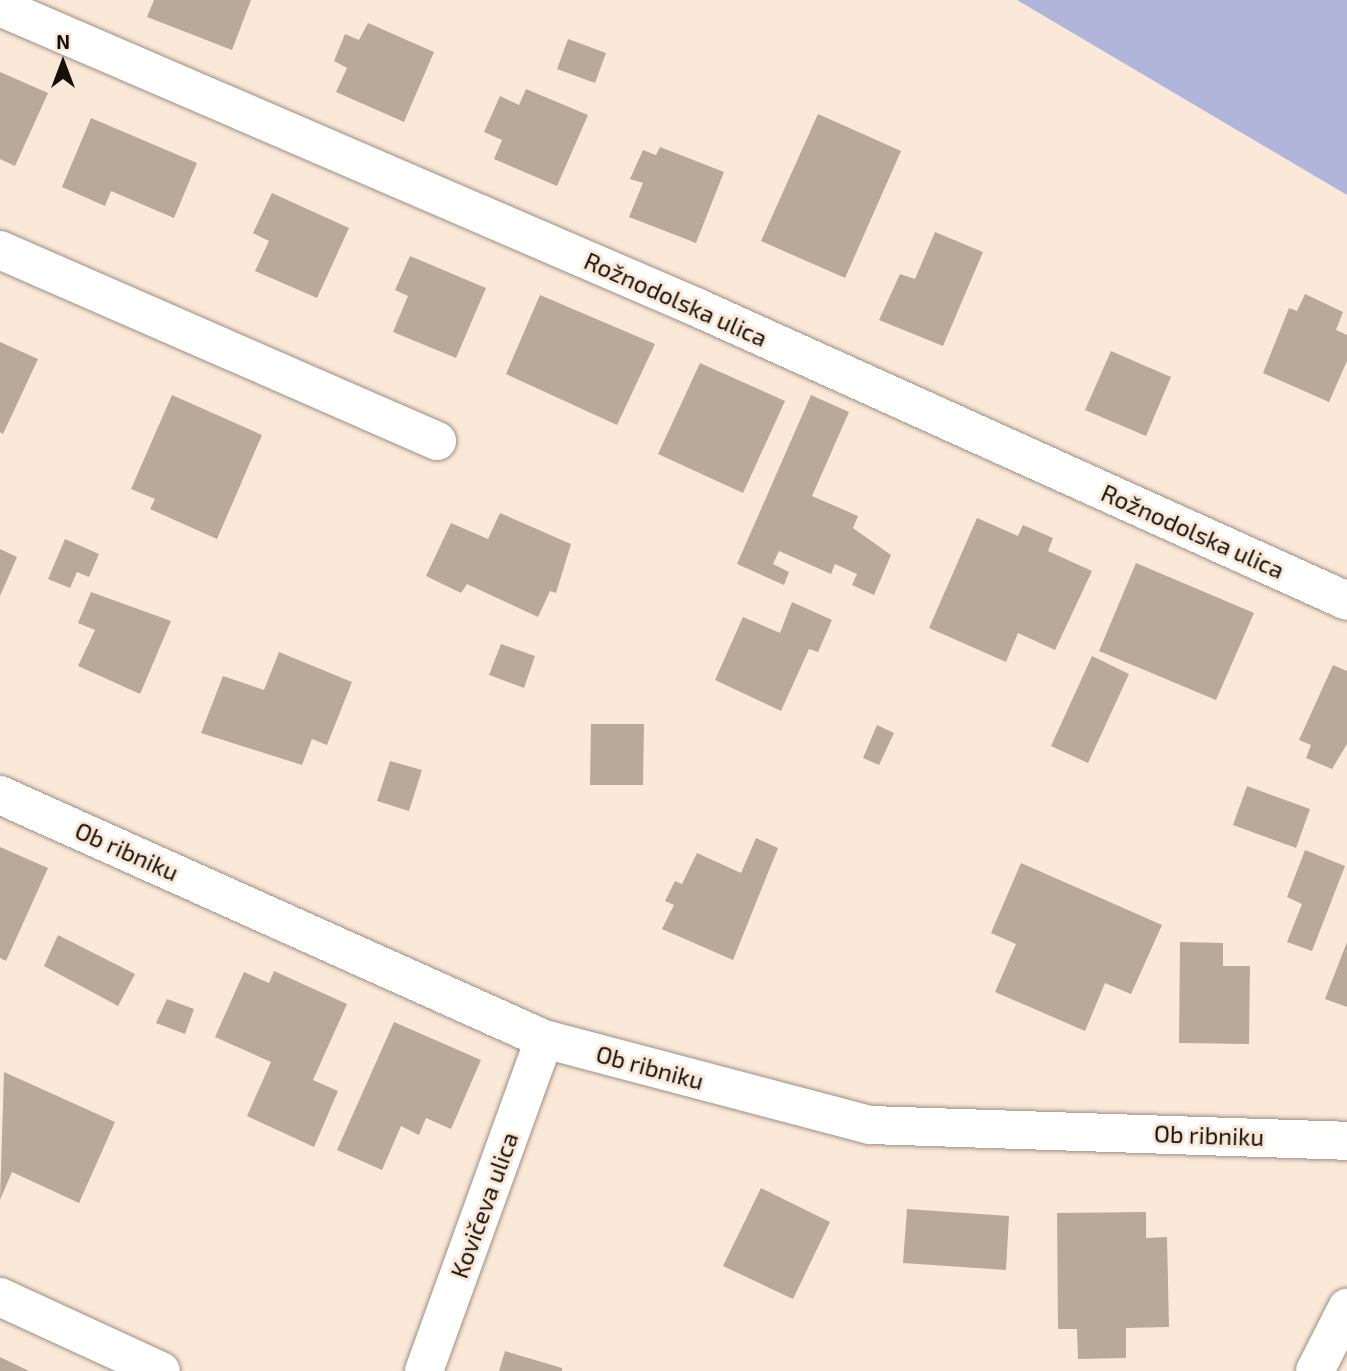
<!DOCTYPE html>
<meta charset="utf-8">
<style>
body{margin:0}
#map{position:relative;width:1347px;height:1371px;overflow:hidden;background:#fae9d9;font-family:"Exo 2",sans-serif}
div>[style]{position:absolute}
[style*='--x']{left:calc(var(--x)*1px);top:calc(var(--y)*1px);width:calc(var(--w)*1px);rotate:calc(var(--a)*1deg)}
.green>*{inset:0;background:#b2b5da}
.building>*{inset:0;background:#b9a99a}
.roads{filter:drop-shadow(0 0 2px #a09082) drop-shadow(0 0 2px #a09082)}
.minor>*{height:38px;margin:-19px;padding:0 19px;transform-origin:19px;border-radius:19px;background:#fff}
span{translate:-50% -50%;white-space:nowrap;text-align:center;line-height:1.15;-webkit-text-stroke:6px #fae9d9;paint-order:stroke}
.street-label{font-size:24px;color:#140f09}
.north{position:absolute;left:28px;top:28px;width:70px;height:70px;-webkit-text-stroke:5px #fae9d9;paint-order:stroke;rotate:0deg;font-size:19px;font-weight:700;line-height:28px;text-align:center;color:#140f09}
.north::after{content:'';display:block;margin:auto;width:24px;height:32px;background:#140f09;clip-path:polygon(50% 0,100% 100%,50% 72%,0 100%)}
</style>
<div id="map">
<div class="green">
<i style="clip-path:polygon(1017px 0,1347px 0,1347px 195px)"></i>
</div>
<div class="building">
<i style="clip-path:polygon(154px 0,251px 0,232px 50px,147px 17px)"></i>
<i style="clip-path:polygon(368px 23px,434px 52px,404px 122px,336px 92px,347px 68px,334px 61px,345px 34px,359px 40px)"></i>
<i style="clip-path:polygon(568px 39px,606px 53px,595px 83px,557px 69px)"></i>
<i style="clip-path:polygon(0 72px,48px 93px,15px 166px,0 159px)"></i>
<i style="clip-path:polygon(526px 89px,588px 115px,557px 186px,494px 159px,502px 140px,484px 132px,500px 96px,519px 105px)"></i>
<i style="clip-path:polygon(818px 114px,901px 151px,845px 278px,761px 241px)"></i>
<i style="clip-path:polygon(91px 118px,197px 163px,174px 218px,111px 191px,105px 206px,62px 187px)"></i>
<i style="clip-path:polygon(660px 147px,724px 172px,696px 243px,629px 217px,643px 183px,630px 179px,643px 150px,656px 155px)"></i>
<i style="clip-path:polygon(272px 193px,349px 228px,317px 298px,255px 271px,269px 241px,253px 233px)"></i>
<i style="clip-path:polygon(935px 232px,983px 252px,943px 346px,879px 320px,900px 274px,915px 279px)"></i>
<i style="clip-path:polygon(410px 256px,486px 288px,456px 358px,393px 332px,408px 296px,395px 290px)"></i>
<i style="clip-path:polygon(1305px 294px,1343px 312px,1336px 330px,1347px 335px,1347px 361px,1329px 402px,1263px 373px,1289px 308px,1297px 311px)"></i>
<i style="clip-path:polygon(540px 295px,655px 344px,617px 425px,506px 374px)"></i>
<i style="clip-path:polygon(0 342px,38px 359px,3px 434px,0 432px)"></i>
<i style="clip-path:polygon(1111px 351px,1171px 377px,1146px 436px,1085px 410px)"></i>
<i style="clip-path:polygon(700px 363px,785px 401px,743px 493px,658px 454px)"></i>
<i style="clip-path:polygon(172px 395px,262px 435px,217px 539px,150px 509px,155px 499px,131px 489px)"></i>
<i style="clip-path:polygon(811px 395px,849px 412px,812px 496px,858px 516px,853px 528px,891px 555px,874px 595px,852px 585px,857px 574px,835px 564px,831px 574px,779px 551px,773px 564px,789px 572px,784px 585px,737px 564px)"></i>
<i style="clip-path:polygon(500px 513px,571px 544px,556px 593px,550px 591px,538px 617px,467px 584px,461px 593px,426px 576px,451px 523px,488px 539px)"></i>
<i style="clip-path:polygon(977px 518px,1018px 536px,1023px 525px,1053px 538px,1048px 551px,1092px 571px,1055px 650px,1018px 633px,1006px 662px,929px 628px)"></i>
<i style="clip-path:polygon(65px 539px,99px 554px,89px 577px,77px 572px,70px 588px,48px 579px)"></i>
<i style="clip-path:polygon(0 549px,17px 557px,0 596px)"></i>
<i style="clip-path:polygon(1136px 563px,1254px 613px,1216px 700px,1099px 651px)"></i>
<i style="clip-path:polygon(91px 592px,171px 621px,140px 694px,78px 666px,95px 630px,78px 623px)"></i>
<i style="clip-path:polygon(792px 602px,832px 620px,818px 652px,809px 649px,781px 711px,715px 680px,743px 617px,780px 633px)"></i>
<i style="clip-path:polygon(501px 644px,535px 656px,524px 688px,489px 675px)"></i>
<i style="clip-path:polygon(279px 652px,352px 682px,327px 745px,312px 739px,302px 765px,201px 733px,223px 676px,264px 690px)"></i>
<i style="clip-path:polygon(1092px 656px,1129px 674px,1088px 763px,1051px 746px)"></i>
<i style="clip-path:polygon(1333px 665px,1347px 671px,1347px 744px,1332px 769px,1306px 758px,1311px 745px,1299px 740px)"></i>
<i style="clip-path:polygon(591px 724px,644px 724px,643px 785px,590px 785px)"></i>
<i style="clip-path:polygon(877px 725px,894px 733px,879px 765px,863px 758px)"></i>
<i style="clip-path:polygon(390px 761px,422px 770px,409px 811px,377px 801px)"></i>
<i style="clip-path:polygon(1247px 786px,1310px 809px,1296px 848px,1233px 825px)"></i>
<i style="clip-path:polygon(756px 838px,778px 848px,733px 960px,662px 929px,674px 905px,665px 901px,675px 881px,682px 884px,697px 853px,741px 873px)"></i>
<i style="clip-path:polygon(0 847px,48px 868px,6px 961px,0 958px)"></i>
<i style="clip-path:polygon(1305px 850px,1345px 866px,1312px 951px,1287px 942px,1302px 904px,1287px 897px)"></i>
<i style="clip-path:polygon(1021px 863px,1162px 925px,1131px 994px,1105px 983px,1085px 1031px,995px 992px,1016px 944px,991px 933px)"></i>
<i style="clip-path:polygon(58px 935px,135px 974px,118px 1006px,44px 966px)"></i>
<i style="clip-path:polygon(1180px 942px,1223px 943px,1223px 966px,1250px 966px,1249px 1044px,1179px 1043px)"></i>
<i style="clip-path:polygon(1347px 942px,1347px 1007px,1325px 999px)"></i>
<i style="clip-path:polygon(274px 971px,347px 1004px,313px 1080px,338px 1091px,314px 1147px,247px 1116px,271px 1062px,215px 1037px,244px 972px,269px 983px)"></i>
<i style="clip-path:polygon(167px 999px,194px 1009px,185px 1034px,156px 1023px)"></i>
<i style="clip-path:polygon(394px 1022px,481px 1060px,451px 1129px,426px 1118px,419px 1135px,401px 1126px,382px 1170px,337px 1150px)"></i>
<i style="clip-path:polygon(4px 1072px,115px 1122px,79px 1203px,12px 1172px,0 1200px)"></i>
<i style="clip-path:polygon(761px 1188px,830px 1222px,793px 1299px,723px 1266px)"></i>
<i style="clip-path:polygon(907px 1209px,1009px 1216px,1006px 1270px,903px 1263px)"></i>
<i style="clip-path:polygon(1146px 1212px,1146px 1238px,1167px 1237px,1169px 1327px,1126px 1328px,1126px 1358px,1078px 1359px,1077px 1329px,1058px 1329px,1057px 1213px)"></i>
<i style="clip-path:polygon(505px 1351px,562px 1368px,562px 1371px,499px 1371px)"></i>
<i style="clip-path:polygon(0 1357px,29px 1371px,0 1371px)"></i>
</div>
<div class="roads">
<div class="minor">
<i style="--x:0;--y:7;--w:758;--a:23.32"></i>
<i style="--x:696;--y:307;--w:714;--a:24.3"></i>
<i style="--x:0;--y:250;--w:477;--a:23.6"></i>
<i style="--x:0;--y:795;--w:596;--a:24.16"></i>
<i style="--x:544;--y:1039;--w:337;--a:14.8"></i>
<i style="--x:870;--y:1125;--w:477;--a:1.9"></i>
<i style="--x:0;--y:1297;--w:177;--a:24.7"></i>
<i style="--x:424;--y:1371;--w:353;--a:-70.1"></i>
<i style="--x:1315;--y:1371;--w:71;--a:-63.1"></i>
</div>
</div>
<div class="street-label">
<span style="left:676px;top:299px;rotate:24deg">Rožnodolska ulica</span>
<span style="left:1193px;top:531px;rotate:24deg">Rožnodolska ulica</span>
<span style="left:127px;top:851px;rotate:24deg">Ob ribniku</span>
<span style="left:650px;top:1067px;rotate:15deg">Ob ribniku</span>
<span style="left:1209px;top:1135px;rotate:2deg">Ob ribniku</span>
<span style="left:484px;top:1205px;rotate:-70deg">Kovičeva ulica</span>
</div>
<div class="north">N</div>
</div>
